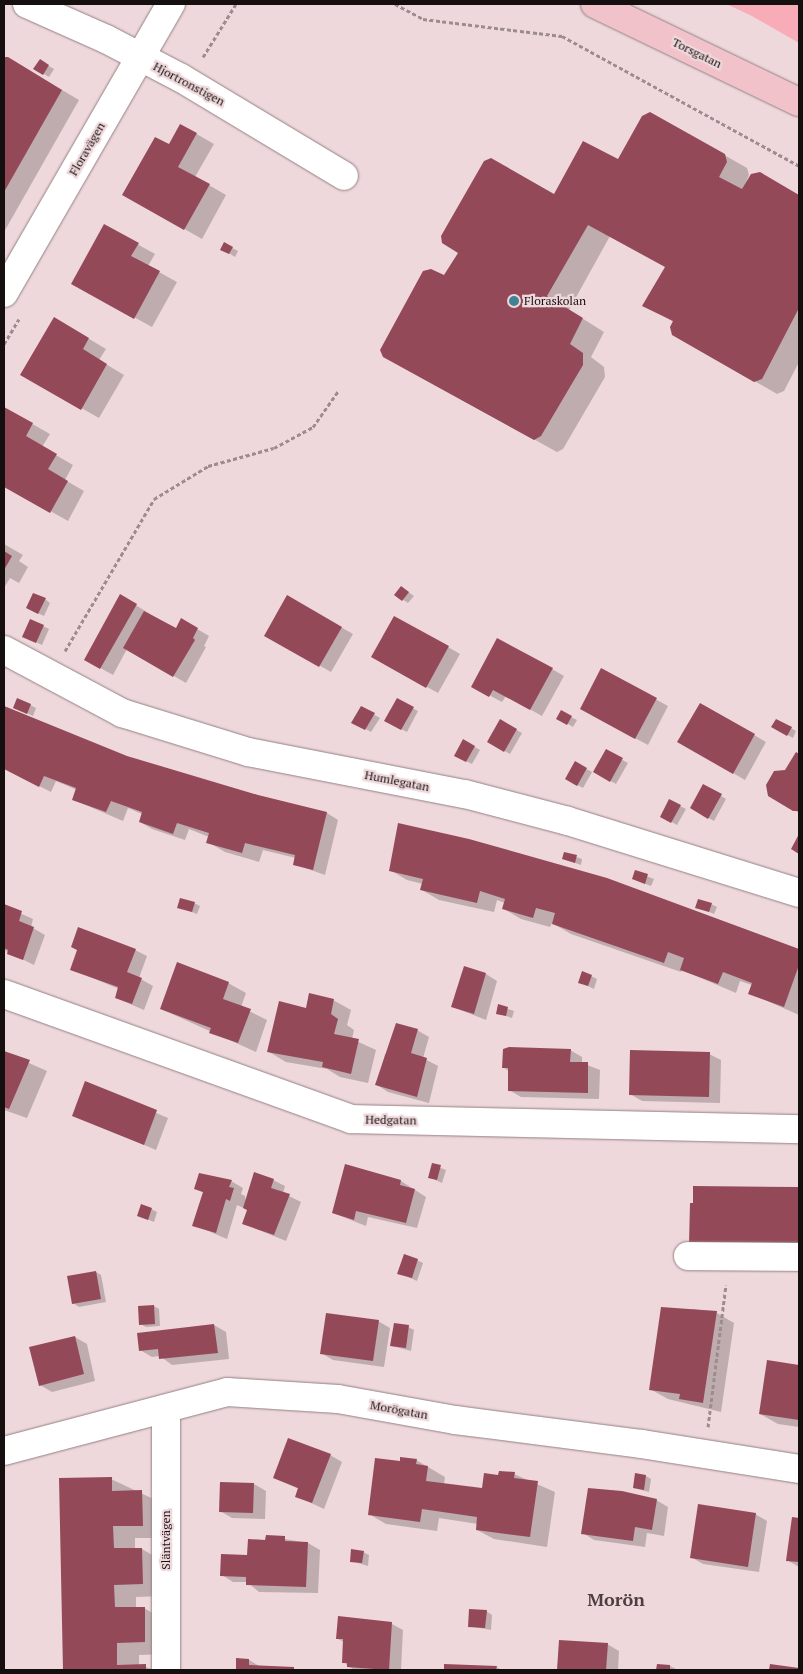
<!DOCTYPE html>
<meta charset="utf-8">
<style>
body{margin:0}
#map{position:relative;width:803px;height:1674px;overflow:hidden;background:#eed8db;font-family:"PT Serif",serif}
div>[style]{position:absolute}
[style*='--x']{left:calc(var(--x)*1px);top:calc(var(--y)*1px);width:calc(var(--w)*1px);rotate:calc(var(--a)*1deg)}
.green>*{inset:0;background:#f8acb8}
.shadow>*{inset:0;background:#0003}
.building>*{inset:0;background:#944958}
.path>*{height:3px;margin-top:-1.5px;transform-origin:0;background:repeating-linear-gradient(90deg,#9d8c8f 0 4px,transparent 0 6.5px)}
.roads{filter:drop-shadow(0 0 1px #948083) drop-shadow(0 0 1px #948083)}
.minor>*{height:28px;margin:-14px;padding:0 14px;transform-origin:14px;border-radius:14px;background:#fff}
.major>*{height:28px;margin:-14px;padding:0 14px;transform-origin:14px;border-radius:14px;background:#f1c2ca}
.dots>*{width:14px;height:14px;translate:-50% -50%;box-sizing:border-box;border:2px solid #eed8db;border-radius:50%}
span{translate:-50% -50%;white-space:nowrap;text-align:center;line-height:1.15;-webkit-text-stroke:4.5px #eed8db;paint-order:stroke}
.street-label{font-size:12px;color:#160f10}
.poi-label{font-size:12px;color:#160f10}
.left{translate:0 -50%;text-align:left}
.district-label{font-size:18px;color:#4f3e41;font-weight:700}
.frame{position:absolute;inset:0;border:5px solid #160f10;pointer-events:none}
</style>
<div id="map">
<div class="green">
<i style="clip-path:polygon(726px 4px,799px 4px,799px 43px,750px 15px)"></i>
</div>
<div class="shadow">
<i style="clip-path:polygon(8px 58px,79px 100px,4px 232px,4px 59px)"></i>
<i style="clip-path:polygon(40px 61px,54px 69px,49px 77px,35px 69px)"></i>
<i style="clip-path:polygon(650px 113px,747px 168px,749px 175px,742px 192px,760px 173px,799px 196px,799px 362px,784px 391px,777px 394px,673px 334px,674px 322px,644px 305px,667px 267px,610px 236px,569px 310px,604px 332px,591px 357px,604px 367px,605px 377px,563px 449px,557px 452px,406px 369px,445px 277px,555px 196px,618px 161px)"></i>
<i style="clip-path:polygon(181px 125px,214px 144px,195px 177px,226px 195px,202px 239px,123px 194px,169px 146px)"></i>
<i style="clip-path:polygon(105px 226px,155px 254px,148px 266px,177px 282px,152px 327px,90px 293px)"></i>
<i style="clip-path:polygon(224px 244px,238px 251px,235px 257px,222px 249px)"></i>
<i style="clip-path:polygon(54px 318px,106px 349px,99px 360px,124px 375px,99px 418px,21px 374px)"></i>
<i style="clip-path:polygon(4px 408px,50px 434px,42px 447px,73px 465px,65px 480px,84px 491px,68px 521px,4px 485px)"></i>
<i style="clip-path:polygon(4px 544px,23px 555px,19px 561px,28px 567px,19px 583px,10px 578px,4px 588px)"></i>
<i style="clip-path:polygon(407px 591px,414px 596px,408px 603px,396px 595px)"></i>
<i style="clip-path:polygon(121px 596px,176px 630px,182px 620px,209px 636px,204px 646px,206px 647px,186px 683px,127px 649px,113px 675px,86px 660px)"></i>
<i style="clip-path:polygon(288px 597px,353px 634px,331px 672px,266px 635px)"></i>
<i style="clip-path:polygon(45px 599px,50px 603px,44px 616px,33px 611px)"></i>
<i style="clip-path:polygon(31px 620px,49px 629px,42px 645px,29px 639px)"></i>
<i style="clip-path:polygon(448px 647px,460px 654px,438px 693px,373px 657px)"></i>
<i style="clip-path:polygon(552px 669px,564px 676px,542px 716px,506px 696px,502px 702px,472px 686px)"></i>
<i style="clip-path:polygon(602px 670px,668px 706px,648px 745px,593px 716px)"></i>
<i style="clip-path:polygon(397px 700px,418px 711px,407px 732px,385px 721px)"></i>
<i style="clip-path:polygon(700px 704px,766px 742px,745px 780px,679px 742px)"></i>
<i style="clip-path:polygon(30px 705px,36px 708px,33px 716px,20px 710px)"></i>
<i style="clip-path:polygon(4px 706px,126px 757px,191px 778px,327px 813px,338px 820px,325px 875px,294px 864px,296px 858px,263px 850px,259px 862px,225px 852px,208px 842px,209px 837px,189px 829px,185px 840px,152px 829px,140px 822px,142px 814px,128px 808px,123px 821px,74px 800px,77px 790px,56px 781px,51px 792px,15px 774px,4px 768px,7px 760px,4px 758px)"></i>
<i style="clip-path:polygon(361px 707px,380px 718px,371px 732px,353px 722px)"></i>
<i style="clip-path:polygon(561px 712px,577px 720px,573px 727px,558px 718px)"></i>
<i style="clip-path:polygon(777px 720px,796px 731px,793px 738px,773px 727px)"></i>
<i style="clip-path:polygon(500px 721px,522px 733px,510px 754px,489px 742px)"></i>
<i style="clip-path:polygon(464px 741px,480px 750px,472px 764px,456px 756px)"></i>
<i style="clip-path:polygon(606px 751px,628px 763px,616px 784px,594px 772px)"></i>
<i style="clip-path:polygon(796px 753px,799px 755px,799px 813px,770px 795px)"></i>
<i style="clip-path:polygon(575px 763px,592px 772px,583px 788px,566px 779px)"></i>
<i style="clip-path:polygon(703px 785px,726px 799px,714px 821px,691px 808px)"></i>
<i style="clip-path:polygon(670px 801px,686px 809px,677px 825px,661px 816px)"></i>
<i style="clip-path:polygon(565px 853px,582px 859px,581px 865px,564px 859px)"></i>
<i style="clip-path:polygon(390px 870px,607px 879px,799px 950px,799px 1015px,749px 993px,752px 985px,740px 981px,736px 993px,682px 970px,681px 972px,571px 934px,552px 923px,550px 927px,521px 919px,504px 909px,505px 903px,497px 900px,494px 912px,439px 900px,422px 890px,423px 884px,407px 880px)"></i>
<i style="clip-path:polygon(636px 872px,654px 879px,651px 886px,633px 879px)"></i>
<i style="clip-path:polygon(194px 903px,200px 906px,197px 914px,179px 907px)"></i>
<i style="clip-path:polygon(711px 904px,717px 907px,714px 914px,697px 907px)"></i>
<i style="clip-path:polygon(4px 906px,33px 919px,31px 927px,45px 935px,34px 965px,4px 950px)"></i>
<i style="clip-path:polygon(135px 950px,147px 956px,139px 978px,153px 986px,144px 1010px,116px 998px,119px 989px,71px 969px)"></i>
<i style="clip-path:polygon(486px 974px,497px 981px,486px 1020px,453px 1007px)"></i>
<i style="clip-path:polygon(591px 976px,597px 979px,594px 989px,579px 982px)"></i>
<i style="clip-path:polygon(228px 983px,246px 993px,241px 1007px,267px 1020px,256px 1052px,161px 1009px)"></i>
<i style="clip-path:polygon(333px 1000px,351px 1010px,347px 1025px,354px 1030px,352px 1039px,376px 1050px,368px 1083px,340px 1077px,327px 1069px,286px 1062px,269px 1052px,307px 1009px)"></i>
<i style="clip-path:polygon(499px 1006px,514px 1011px,512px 1018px,497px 1013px)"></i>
<i style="clip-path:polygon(417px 1030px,429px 1037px,423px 1058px,438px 1066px,429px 1103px,388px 1092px,377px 1085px,385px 1054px,389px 1055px)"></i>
<i style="clip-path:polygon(570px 1050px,582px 1057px,582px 1063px,600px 1070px,599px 1099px,521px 1097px,509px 1090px,509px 1071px,504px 1068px)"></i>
<i style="clip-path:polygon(4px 1052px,47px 1071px,27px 1118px,4px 1110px)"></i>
<i style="clip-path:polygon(709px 1054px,721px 1060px,720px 1103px,642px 1101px,630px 1094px)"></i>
<i style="clip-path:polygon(86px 1083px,168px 1118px,156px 1150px,73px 1115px)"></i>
<i style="clip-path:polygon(433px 1165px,446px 1170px,442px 1183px,429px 1177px)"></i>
<i style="clip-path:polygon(273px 1180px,285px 1186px,283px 1193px,301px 1202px,286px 1241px,244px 1224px,248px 1210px,237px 1205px,227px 1239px,194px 1225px,204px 1193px,196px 1189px,231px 1181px,243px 1188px,241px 1194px,245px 1196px,246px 1203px)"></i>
<i style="clip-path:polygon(401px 1181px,426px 1197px,417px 1228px,368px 1217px,366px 1226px,333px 1213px)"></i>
<i style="clip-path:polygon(695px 1188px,799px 1188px,799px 1253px,695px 1204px)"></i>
<i style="clip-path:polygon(151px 1209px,157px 1212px,154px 1222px,139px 1216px)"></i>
<i style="clip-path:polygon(417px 1260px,423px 1263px,417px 1281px,399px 1273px)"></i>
<i style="clip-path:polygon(96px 1272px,101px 1275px,106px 1302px,79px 1307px,73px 1303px)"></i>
<i style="clip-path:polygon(154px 1306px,159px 1309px,160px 1326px,146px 1327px,140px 1324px)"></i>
<i style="clip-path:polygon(693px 1309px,717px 1313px,734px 1323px,721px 1412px,668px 1399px,650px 1389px)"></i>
<i style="clip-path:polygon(378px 1321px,390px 1328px,384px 1367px,333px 1360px,321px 1353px)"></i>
<i style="clip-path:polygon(214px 1325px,226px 1332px,229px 1359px,172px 1365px,160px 1356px,152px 1357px,140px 1350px)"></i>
<i style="clip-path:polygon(408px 1327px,414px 1330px,411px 1351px,392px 1346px)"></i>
<i style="clip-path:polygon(75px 1337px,87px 1344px,95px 1381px,52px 1392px,40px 1385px)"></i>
<i style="clip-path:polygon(768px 1362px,799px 1366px,799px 1427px,778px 1424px,760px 1414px)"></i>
<i style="clip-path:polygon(330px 1455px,342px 1462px,324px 1509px,296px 1496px,299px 1489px,275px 1478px)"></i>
<i style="clip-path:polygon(416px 1460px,445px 1477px,444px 1484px,483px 1490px,499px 1477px,514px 1474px,555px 1492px,547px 1547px,494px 1539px,477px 1530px,478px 1524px,439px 1518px,437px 1531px,386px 1524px,369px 1514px,401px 1463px)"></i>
<i style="clip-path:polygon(646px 1476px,651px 1479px,649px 1492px,634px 1488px)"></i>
<i style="clip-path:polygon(61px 1479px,111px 1479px,164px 1504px,164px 1538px,135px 1538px,135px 1549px,142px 1549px,164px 1562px,165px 1596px,136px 1597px,136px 1608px,144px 1608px,166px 1621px,167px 1654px,139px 1655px,139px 1665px,155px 1670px,64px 1670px)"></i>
<i style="clip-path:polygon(254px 1484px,266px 1491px,265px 1519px,232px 1518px,220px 1511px)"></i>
<i style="clip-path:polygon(656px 1500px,668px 1507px,664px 1536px,647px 1533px,645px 1547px,594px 1540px,583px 1533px)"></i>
<i style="clip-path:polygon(755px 1514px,767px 1521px,759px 1572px,703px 1564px,691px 1557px)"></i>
<i style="clip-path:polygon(793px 1518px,799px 1519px,799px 1567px,787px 1560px)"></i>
<i style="clip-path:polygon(267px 1536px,308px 1543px,320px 1550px,318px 1593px,259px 1592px,247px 1582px,233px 1582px,222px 1575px,267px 1541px)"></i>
<i style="clip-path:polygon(363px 1552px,369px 1555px,368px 1566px,351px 1561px)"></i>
<i style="clip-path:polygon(486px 1611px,492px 1615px,491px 1630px,469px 1626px)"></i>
<i style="clip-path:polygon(392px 1624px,403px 1630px,401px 1670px,354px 1670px,343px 1662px,344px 1642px,338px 1639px)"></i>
<i style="clip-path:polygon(560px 1642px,607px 1644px,619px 1651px,618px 1670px,559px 1670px)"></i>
<i style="clip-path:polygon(238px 1660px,249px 1660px,261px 1667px,297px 1670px,237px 1670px)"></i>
<i style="clip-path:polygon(445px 1665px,496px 1667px,502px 1670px,445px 1670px)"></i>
<i style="clip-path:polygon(658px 1665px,670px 1666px,678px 1670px,658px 1670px)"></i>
</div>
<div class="building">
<i style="clip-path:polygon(4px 57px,8px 57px,62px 90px,4px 192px)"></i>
<i style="clip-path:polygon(40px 59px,49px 65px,43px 75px,33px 69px)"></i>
<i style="clip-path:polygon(650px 112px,725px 154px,727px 162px,719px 177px,742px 189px,751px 174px,760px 172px,799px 195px,799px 308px,762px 379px,754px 382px,672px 335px,670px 327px,673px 321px,642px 306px,665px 267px,588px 225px,547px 296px,583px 318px,570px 344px,583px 353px,583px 365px,541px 436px,534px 440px,383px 357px,380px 350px,423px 271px,431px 269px,444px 275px,458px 253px,442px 243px,441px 236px,484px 161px,491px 158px,554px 194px,583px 141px,618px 159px,642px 116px)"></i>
<i style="clip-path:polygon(180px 124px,197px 133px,178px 167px,210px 184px,184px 230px,122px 195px,155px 137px,169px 144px)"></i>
<i style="clip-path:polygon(104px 224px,139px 243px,131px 256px,160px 271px,134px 319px,71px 284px)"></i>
<i style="clip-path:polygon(224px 242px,233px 247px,229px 254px,220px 250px)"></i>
<i style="clip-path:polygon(54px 317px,89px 338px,83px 349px,107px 364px,81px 410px,20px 375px)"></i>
<i style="clip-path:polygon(4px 407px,33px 423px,26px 436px,57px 454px,48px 469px,68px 481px,50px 513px,4px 487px)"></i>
<i style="clip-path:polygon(4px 551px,12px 556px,4px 570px)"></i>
<i style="clip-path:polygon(401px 586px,409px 592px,402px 601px,394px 595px)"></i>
<i style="clip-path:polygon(33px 593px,46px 598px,38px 614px,26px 608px)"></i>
<i style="clip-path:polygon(120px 594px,137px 604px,100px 669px,84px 660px)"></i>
<i style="clip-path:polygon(287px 595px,342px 627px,319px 667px,264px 636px)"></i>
<i style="clip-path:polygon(144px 611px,176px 628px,181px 618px,198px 628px,193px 638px,195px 640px,173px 677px,123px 648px)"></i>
<i style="clip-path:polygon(394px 616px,449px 646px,426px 688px,371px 657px)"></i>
<i style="clip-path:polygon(30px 619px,44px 625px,36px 643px,22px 637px)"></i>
<i style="clip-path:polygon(497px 638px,553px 668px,530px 710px,493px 690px,489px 697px,471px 687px)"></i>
<i style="clip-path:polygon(601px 668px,657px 698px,635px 739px,580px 709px)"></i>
<i style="clip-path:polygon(17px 698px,31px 704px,27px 714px,13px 708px)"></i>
<i style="clip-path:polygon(397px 698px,414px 707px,401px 730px,384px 721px)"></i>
<i style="clip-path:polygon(700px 703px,755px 734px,733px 774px,677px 742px)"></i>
<i style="clip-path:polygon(4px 706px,127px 756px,258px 795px,327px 812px,313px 870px,293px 865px,295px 855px,245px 843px,242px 853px,206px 843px,209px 833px,177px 823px,173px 834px,139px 822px,142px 812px,111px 801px,106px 812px,72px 800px,76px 788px,44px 776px,39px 787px,4px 769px)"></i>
<i style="clip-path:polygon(361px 706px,375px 713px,365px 730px,351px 723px)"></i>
<i style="clip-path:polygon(561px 710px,572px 716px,567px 725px,556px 719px)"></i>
<i style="clip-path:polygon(500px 719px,517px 729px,504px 752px,487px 742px)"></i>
<i style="clip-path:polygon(776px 719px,792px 727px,787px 736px,771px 727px)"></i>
<i style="clip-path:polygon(463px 739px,475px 746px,466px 762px,454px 756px)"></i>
<i style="clip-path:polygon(606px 749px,623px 758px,610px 782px,593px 772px)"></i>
<i style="clip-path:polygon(796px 752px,799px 754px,799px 811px,793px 811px,768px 796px,766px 785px,774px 771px,785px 770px)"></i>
<i style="clip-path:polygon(575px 761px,587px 768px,577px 786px,565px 779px)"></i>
<i style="clip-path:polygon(703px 784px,722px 794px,708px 819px,690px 808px)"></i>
<i style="clip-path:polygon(669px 799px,681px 805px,671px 823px,660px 817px)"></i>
<i style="clip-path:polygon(398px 823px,469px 839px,607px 878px,799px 949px,799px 965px,784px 1007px,748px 994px,752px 983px,723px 972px,718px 984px,680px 970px,684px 958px,668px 952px,664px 963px,552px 924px,555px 913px,536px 908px,533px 918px,502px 909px,505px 899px,480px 891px,477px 903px,420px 890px,423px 879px,389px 871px)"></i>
<i style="clip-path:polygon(799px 834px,799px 854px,791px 849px)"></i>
<i style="clip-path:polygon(564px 852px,577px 855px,575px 863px,562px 859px)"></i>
<i style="clip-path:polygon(635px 870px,648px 874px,645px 884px,632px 879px)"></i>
<i style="clip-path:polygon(180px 898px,195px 902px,192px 912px,177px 908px)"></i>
<i style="clip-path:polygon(698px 899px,712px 903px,709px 912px,695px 908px)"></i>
<i style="clip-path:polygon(4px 904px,22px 911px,19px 921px,34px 927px,23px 960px,7px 954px,8px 950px,4px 948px)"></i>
<i style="clip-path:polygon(78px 927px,136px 949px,127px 972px,142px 978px,132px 1004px,115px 998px,118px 987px,70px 970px,77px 950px,71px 947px)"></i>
<i style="clip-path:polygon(177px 962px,229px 982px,223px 999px,251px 1009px,238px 1043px,209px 1033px,211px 1028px,160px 1009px)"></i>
<i style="clip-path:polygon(464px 966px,486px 973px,474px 1014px,451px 1007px)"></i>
<i style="clip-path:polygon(582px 971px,592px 975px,588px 986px,578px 983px)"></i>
<i style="clip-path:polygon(309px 993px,334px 999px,331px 1014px,338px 1019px,334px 1034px,359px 1039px,351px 1074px,322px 1067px,323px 1062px,267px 1052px,279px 1001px,306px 1008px)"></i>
<i style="clip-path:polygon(498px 1004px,508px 1007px,506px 1016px,496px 1014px)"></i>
<i style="clip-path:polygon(396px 1023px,418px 1029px,411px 1053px,427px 1058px,417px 1097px,375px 1085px)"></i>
<i style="clip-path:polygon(509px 1047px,571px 1049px,570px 1062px,588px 1062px,588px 1093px,508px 1091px,508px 1068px,502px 1068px,503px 1049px)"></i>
<i style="clip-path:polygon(630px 1050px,710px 1052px,709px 1097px,629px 1095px)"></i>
<i style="clip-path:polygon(4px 1051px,30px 1060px,9px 1109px,4px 1107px)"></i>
<i style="clip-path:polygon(85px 1081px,157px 1110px,144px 1145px,72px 1116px)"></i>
<i style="clip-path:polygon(432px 1163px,441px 1165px,437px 1180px,428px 1178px)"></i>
<i style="clip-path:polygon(345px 1164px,401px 1180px,400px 1185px,415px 1189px,406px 1223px,356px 1211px,354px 1220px,332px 1213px)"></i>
<i style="clip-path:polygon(254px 1172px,274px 1179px,271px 1188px,290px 1194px,274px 1235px,242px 1224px,247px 1210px,243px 1208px)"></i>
<i style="clip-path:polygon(199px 1173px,232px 1180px,229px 1187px,234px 1188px,230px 1201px,226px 1199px,216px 1233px,192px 1226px,203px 1192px,194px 1189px)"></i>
<i style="clip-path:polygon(693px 1186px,799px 1187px,799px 1244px,689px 1243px,690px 1203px,693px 1203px)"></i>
<i style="clip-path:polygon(141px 1204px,152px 1208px,148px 1220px,137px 1216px)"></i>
<i style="clip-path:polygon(404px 1254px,418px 1259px,412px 1278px,397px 1274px)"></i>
<i style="clip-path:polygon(96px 1271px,101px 1299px,72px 1304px,67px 1276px)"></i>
<i style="clip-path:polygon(154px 1305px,155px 1324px,139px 1325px,138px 1306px)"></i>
<i style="clip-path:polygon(661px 1307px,717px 1311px,703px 1403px,679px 1399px,680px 1394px,649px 1390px)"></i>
<i style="clip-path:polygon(326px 1313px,379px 1320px,373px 1361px,320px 1354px)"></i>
<i style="clip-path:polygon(394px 1323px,409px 1325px,406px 1348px,390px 1346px)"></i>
<i style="clip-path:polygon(214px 1324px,218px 1353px,159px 1359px,158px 1349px,139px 1351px,137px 1333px)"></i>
<i style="clip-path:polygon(75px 1336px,84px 1374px,39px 1386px,29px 1347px)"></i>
<i style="clip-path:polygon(767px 1360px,799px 1365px,799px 1420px,759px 1414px)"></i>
<i style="clip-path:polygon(288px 1438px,331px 1454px,312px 1503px,295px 1497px,298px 1488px,273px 1478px)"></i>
<i style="clip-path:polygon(400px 1457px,417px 1459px,416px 1464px,428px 1466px,426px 1481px,482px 1488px,484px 1473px,498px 1475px,499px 1471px,515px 1472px,514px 1478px,538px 1481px,530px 1537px,476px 1530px,477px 1517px,422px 1509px,420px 1522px,368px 1515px,375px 1458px,400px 1461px)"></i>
<i style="clip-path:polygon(635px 1473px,646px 1475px,644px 1490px,633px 1488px)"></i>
<i style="clip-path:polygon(112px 1477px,112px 1491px,142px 1490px,143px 1526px,113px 1526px,114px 1548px,142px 1548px,143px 1584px,114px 1585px,115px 1607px,145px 1607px,145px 1642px,117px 1643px,117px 1665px,146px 1664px,146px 1670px,63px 1670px,59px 1478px)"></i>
<i style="clip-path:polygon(220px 1482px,254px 1483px,253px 1513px,219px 1512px)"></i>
<i style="clip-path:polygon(588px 1488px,622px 1491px,657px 1499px,652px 1530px,635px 1527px,633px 1541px,581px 1534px)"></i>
<i style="clip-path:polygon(698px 1504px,756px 1513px,748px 1567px,690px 1558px)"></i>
<i style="clip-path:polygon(792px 1517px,799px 1518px,799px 1562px,786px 1561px)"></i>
<i style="clip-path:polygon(266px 1535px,285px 1536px,285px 1541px,308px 1542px,306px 1587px,246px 1585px,246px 1577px,220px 1576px,221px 1554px,247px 1555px,248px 1539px,265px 1540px)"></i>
<i style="clip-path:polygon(351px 1549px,364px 1551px,362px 1563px,350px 1562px)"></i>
<i style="clip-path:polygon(469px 1609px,487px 1610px,485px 1628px,468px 1627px)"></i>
<i style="clip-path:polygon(338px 1616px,392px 1622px,389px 1670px,347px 1667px,347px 1663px,342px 1663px,343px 1639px,336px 1639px)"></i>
<i style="clip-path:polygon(559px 1640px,608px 1643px,606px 1670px,557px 1670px)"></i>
<i style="clip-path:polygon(236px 1658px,249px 1659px,249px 1665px,294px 1667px,294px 1670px,236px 1670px)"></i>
<i style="clip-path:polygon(444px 1664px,497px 1666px,496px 1670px,444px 1670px)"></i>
<i style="clip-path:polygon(657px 1664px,670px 1665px,670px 1670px,656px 1670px)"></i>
<i style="clip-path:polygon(770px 1664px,799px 1668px,799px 1670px,769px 1670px)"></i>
</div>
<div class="path">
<i style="--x:395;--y:4;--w:32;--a:28"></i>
<i style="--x:423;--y:19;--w:140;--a:7"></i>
<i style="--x:562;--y:36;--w:270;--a:28.7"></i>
<i style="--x:203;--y:57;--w:62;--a:-58.1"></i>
<i style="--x:4;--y:344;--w:29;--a:-59"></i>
<i style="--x:65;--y:651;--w:176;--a:-59.6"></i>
<i style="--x:154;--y:499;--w:63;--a:-31.4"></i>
<i style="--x:208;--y:466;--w:68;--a:-15.3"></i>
<i style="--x:274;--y:448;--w:44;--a:-28.3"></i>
<i style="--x:313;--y:427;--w:45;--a:-54.9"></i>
<i style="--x:708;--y:1427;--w:143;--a:-82.8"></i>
</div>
<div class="roads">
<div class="minor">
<i style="--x:27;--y:4;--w:86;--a:23.9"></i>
<i style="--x:106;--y:39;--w:85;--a:27.5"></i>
<i style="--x:181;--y:78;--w:190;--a:31"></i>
<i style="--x:4;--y:293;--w:334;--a:-60"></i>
<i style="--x:4;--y:650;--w:134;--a:28.1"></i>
<i style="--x:122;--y:713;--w:132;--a:17.2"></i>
<i style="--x:248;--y:752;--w:221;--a:11"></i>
<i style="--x:465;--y:794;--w:106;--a:14.7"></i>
<i style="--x:568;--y:821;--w:242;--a:17.3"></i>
<i style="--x:4;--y:994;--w:369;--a:19.8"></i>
<i style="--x:351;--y:1119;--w:448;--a:1.3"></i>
<i style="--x:688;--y:1256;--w:111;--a:0.5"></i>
<i style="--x:166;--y:1409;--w:261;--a:90"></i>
<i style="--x:4;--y:1451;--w:231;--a:-14.8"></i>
<i style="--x:227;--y:1392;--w:111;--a:3.6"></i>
<i style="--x:338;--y:1399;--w:119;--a:10.2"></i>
<i style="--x:455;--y:1420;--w:189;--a:7.3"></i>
<i style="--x:642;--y:1444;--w:159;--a:9"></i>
</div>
<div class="major">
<i style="--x:595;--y:4;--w:226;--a:25.7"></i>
</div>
</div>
<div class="dots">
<i style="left:514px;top:301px;background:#418295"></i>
</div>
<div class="street-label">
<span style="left:697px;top:53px;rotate:26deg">Torsgatan</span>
<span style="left:189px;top:84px;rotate:28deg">Hjortronstigen</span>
<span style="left:87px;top:149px;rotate:-60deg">Floravägen</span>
<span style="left:397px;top:781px;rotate:11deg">Humlegatan</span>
<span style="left:391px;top:1120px;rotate:1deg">Hedgatan</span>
<span style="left:399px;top:1410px;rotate:10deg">Morögatan</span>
<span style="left:166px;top:1540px;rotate:-90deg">Släntvägen</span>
</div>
<div class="poi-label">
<span class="left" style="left:524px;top:301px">Floraskolan</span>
</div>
<div class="district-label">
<span style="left:616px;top:1599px">Morön</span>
</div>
<div class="frame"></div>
</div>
